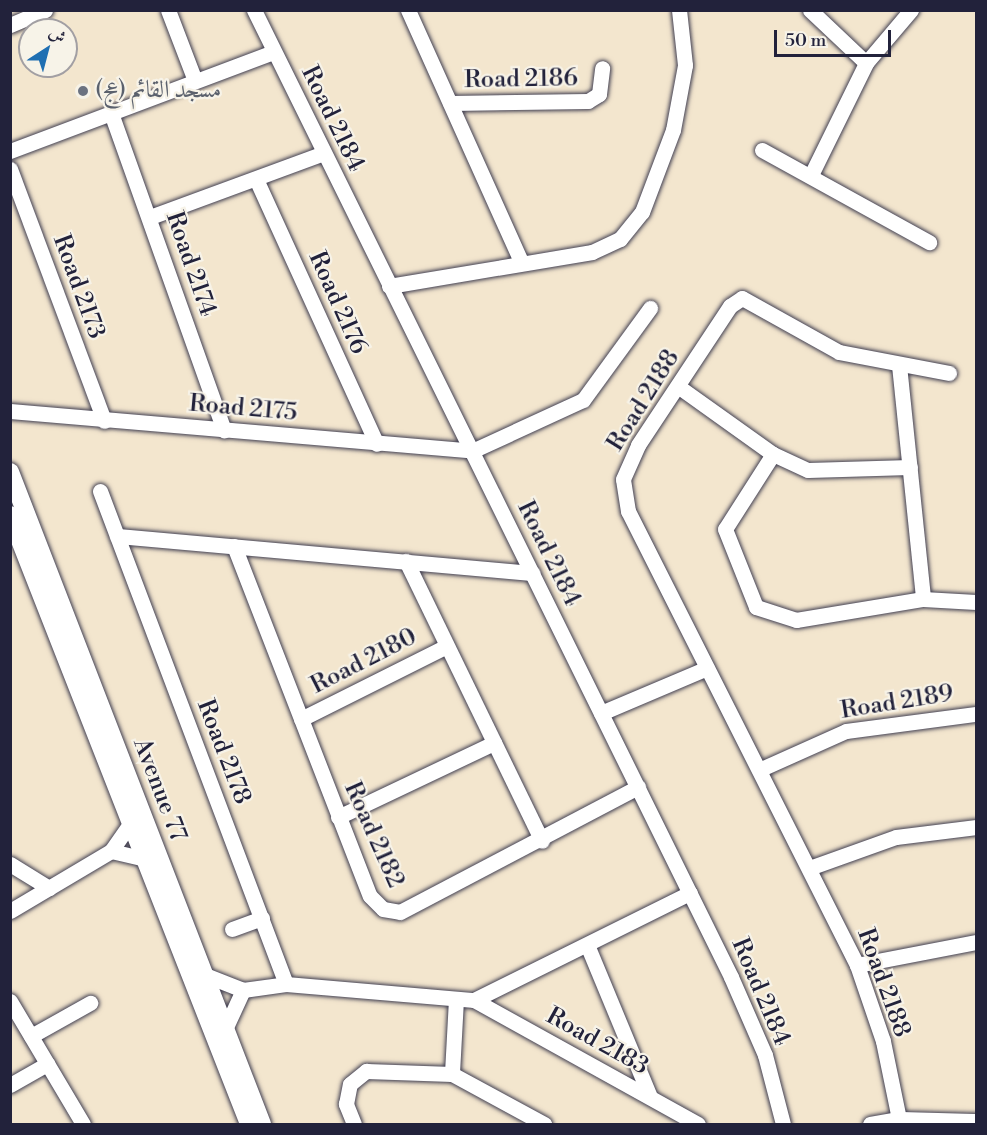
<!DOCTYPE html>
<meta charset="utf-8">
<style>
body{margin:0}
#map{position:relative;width:987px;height:1135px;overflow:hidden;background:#f3e6ce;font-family:"Libre Bodoni",Amiri,serif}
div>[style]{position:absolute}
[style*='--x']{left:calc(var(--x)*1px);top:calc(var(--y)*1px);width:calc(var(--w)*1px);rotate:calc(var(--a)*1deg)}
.roads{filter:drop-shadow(0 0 2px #413f51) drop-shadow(0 0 2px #413f51)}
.minor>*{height:15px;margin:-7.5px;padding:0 7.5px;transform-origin:7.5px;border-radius:7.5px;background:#fff}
.tertiary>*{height:18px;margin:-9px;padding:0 9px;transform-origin:9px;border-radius:9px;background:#fff}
.dots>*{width:16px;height:16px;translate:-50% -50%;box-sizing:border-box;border:3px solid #f7f3e8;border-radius:50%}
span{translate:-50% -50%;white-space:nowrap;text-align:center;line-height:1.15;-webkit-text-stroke:4.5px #f7f3e8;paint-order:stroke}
.street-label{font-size:24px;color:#22223b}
.worship-label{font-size:24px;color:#5b616d}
.left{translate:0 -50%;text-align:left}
.frame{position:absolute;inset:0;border:12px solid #22223b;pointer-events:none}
.north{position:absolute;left:18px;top:18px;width:60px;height:60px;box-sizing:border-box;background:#f7f3e8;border:2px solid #a29fa3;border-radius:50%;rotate:36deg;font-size:16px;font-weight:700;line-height:24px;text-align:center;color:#22223b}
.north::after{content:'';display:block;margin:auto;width:21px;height:27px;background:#1f6fb2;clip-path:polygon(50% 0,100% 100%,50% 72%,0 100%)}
.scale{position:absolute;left:774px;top:30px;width:117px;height:27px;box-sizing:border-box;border:3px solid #22223b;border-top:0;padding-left:8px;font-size:18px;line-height:21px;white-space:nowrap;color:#22223b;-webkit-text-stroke:4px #f7f3e8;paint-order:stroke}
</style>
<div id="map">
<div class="roads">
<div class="minor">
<i style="--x:168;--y:10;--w:73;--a:69.1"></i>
<i style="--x:254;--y:10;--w:1078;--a:63.74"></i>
<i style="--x:731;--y:977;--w:85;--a:66.4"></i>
<i style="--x:765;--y:1055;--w:71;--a:75.4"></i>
<i style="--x:408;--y:10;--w:275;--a:65.8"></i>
<i style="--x:810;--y:10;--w:77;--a:43.4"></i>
<i style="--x:10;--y:25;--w:38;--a:-23"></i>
<i style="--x:450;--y:103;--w:138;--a:-0.8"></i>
<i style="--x:588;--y:101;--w:13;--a:-32"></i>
<i style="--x:599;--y:94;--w:26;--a:-83"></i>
<i style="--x:111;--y:113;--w:337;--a:70.4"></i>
<i style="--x:762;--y:150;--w:191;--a:28.9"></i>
<i style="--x:10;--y:151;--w:282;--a:-20.6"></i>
<i style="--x:10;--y:169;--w:269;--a:69.5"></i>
<i style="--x:811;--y:175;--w:125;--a:-63.8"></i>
<i style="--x:866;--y:63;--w:70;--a:-49.7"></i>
<i style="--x:256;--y:179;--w:291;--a:65.5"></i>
<i style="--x:150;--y:217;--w:185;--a:-20.2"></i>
<i style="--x:389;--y:286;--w:206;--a:-9.5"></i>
<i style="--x:592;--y:252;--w:31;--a:-25"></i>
<i style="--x:620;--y:239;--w:35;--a:-51"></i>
<i style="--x:642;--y:212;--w:88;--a:-69.3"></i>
<i style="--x:673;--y:130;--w:66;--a:-79.5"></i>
<i style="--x:685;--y:65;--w:55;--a:-96.2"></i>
<i style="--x:899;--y:365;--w:235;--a:84.1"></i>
<i style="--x:679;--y:387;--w:115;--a:35.5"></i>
<i style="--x:773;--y:454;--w:38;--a:25"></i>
<i style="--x:808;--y:470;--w:102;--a:-1.7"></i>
<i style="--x:10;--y:411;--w:464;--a:4.9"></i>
<i style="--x:472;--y:451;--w:122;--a:-24.7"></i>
<i style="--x:583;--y:400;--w:114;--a:-53.9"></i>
<i style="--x:773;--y:454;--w:89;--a:122.6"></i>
<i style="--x:725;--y:529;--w:84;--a:68.3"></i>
<i style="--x:756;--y:607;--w:42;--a:18"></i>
<i style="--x:796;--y:620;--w:129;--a:-9.4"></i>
<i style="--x:923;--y:599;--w:53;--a:3.2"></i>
<i style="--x:100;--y:491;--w:527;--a:69.33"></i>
<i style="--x:117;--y:536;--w:417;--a:5.1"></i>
<i style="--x:234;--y:546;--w:375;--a:68.8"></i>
<i style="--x:370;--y:896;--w:18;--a:45"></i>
<i style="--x:383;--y:909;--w:17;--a:10"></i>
<i style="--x:400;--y:912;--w:269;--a:-27.7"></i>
<i style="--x:406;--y:561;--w:311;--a:64.1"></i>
<i style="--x:601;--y:713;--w:115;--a:-23"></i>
<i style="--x:301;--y:719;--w:163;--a:-26.6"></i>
<i style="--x:761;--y:769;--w:93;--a:-24.1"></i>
<i style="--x:846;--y:731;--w:131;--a:-7.5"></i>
<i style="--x:338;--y:817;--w:173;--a:-25.4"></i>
<i style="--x:111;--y:851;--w:32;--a:13"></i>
<i style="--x:10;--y:864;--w:46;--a:31.6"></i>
<i style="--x:812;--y:867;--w:89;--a:-19.7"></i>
<i style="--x:896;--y:837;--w:81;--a:-7.1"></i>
<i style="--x:10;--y:911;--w:117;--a:-30.7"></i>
<i style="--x:111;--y:851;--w:32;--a:-55"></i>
<i style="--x:232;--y:929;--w:32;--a:-20"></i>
<i style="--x:588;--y:947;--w:162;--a:67.5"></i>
<i style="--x:857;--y:965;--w:121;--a:-10.9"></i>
<i style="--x:205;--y:975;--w:41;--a:21.5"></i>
<i style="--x:243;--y:990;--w:43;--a:-7.9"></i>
<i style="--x:286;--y:984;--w:189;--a:4.9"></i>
<i style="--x:474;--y:1000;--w:256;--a:29"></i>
<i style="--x:456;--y:999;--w:75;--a:93.1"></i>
<i style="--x:452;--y:1074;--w:105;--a:28.5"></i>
<i style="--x:474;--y:1000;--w:241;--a:-26.4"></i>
<i style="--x:10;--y:1001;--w:143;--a:59.3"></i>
<i style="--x:226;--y:1027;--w:41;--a:-65.3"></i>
<i style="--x:31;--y:1036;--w:68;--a:-29.2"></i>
<i style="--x:10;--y:1085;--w:43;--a:-29.6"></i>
<i style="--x:899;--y:1119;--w:80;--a:-101.6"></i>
<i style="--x:883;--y:1041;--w:80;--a:-108.9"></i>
<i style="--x:857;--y:965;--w:508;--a:-116.77"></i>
<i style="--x:628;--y:511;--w:32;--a:-99"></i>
<i style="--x:623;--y:479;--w:37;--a:-66"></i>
<i style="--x:638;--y:445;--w:167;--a:-56.5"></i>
<i style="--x:730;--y:306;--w:14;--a:-34"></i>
<i style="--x:742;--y:298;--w:111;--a:29.1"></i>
<i style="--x:839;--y:352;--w:112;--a:10.8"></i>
<i style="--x:354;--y:1124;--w:22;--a:-112"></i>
<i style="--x:346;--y:1104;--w:20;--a:-79"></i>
<i style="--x:350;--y:1084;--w:21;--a:-39"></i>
<i style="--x:366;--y:1071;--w:86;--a:2"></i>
<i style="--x:870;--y:1124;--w:29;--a:-10"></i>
<i style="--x:899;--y:1119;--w:77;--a:1.5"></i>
</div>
<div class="tertiary">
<i style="--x:10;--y:472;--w:699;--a:68.87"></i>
<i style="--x:10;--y:515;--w:654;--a:68.57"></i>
</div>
</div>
<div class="dots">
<i style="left:83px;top:91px;background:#6b7280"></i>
</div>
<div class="street-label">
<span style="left:521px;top:80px;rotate:-1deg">Road 2186</span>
<span style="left:332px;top:119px;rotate:64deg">Road 2184</span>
<span style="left:190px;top:264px;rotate:71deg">Road 2174</span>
<span style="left:78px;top:287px;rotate:70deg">Road 2173</span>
<span style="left:337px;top:303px;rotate:66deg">Road 2176</span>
<span style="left:644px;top:401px;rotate:-58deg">Road 2188</span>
<span style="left:243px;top:409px;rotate:5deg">Road 2175</span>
<span style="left:548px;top:554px;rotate:64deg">Road 2184</span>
<span style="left:364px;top:662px;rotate:-27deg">Road 2180</span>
<span style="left:897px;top:703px;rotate:-9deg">Road 2189</span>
<span style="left:223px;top:752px;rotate:69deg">Road 2178</span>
<span style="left:159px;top:790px;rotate:69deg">Avenue 77</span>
<span style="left:373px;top:835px;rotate:66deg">Road 2182</span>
<span style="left:883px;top:983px;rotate:70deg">Road 2188</span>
<span style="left:760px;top:992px;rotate:67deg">Road 2184</span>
<span style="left:597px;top:1042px;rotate:29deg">Road 2183</span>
</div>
<div class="worship-label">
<span class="left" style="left:95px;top:91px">مسجد القائم (عج)</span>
</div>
<div class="frame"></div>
<div class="north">ش</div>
<div class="scale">50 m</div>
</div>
